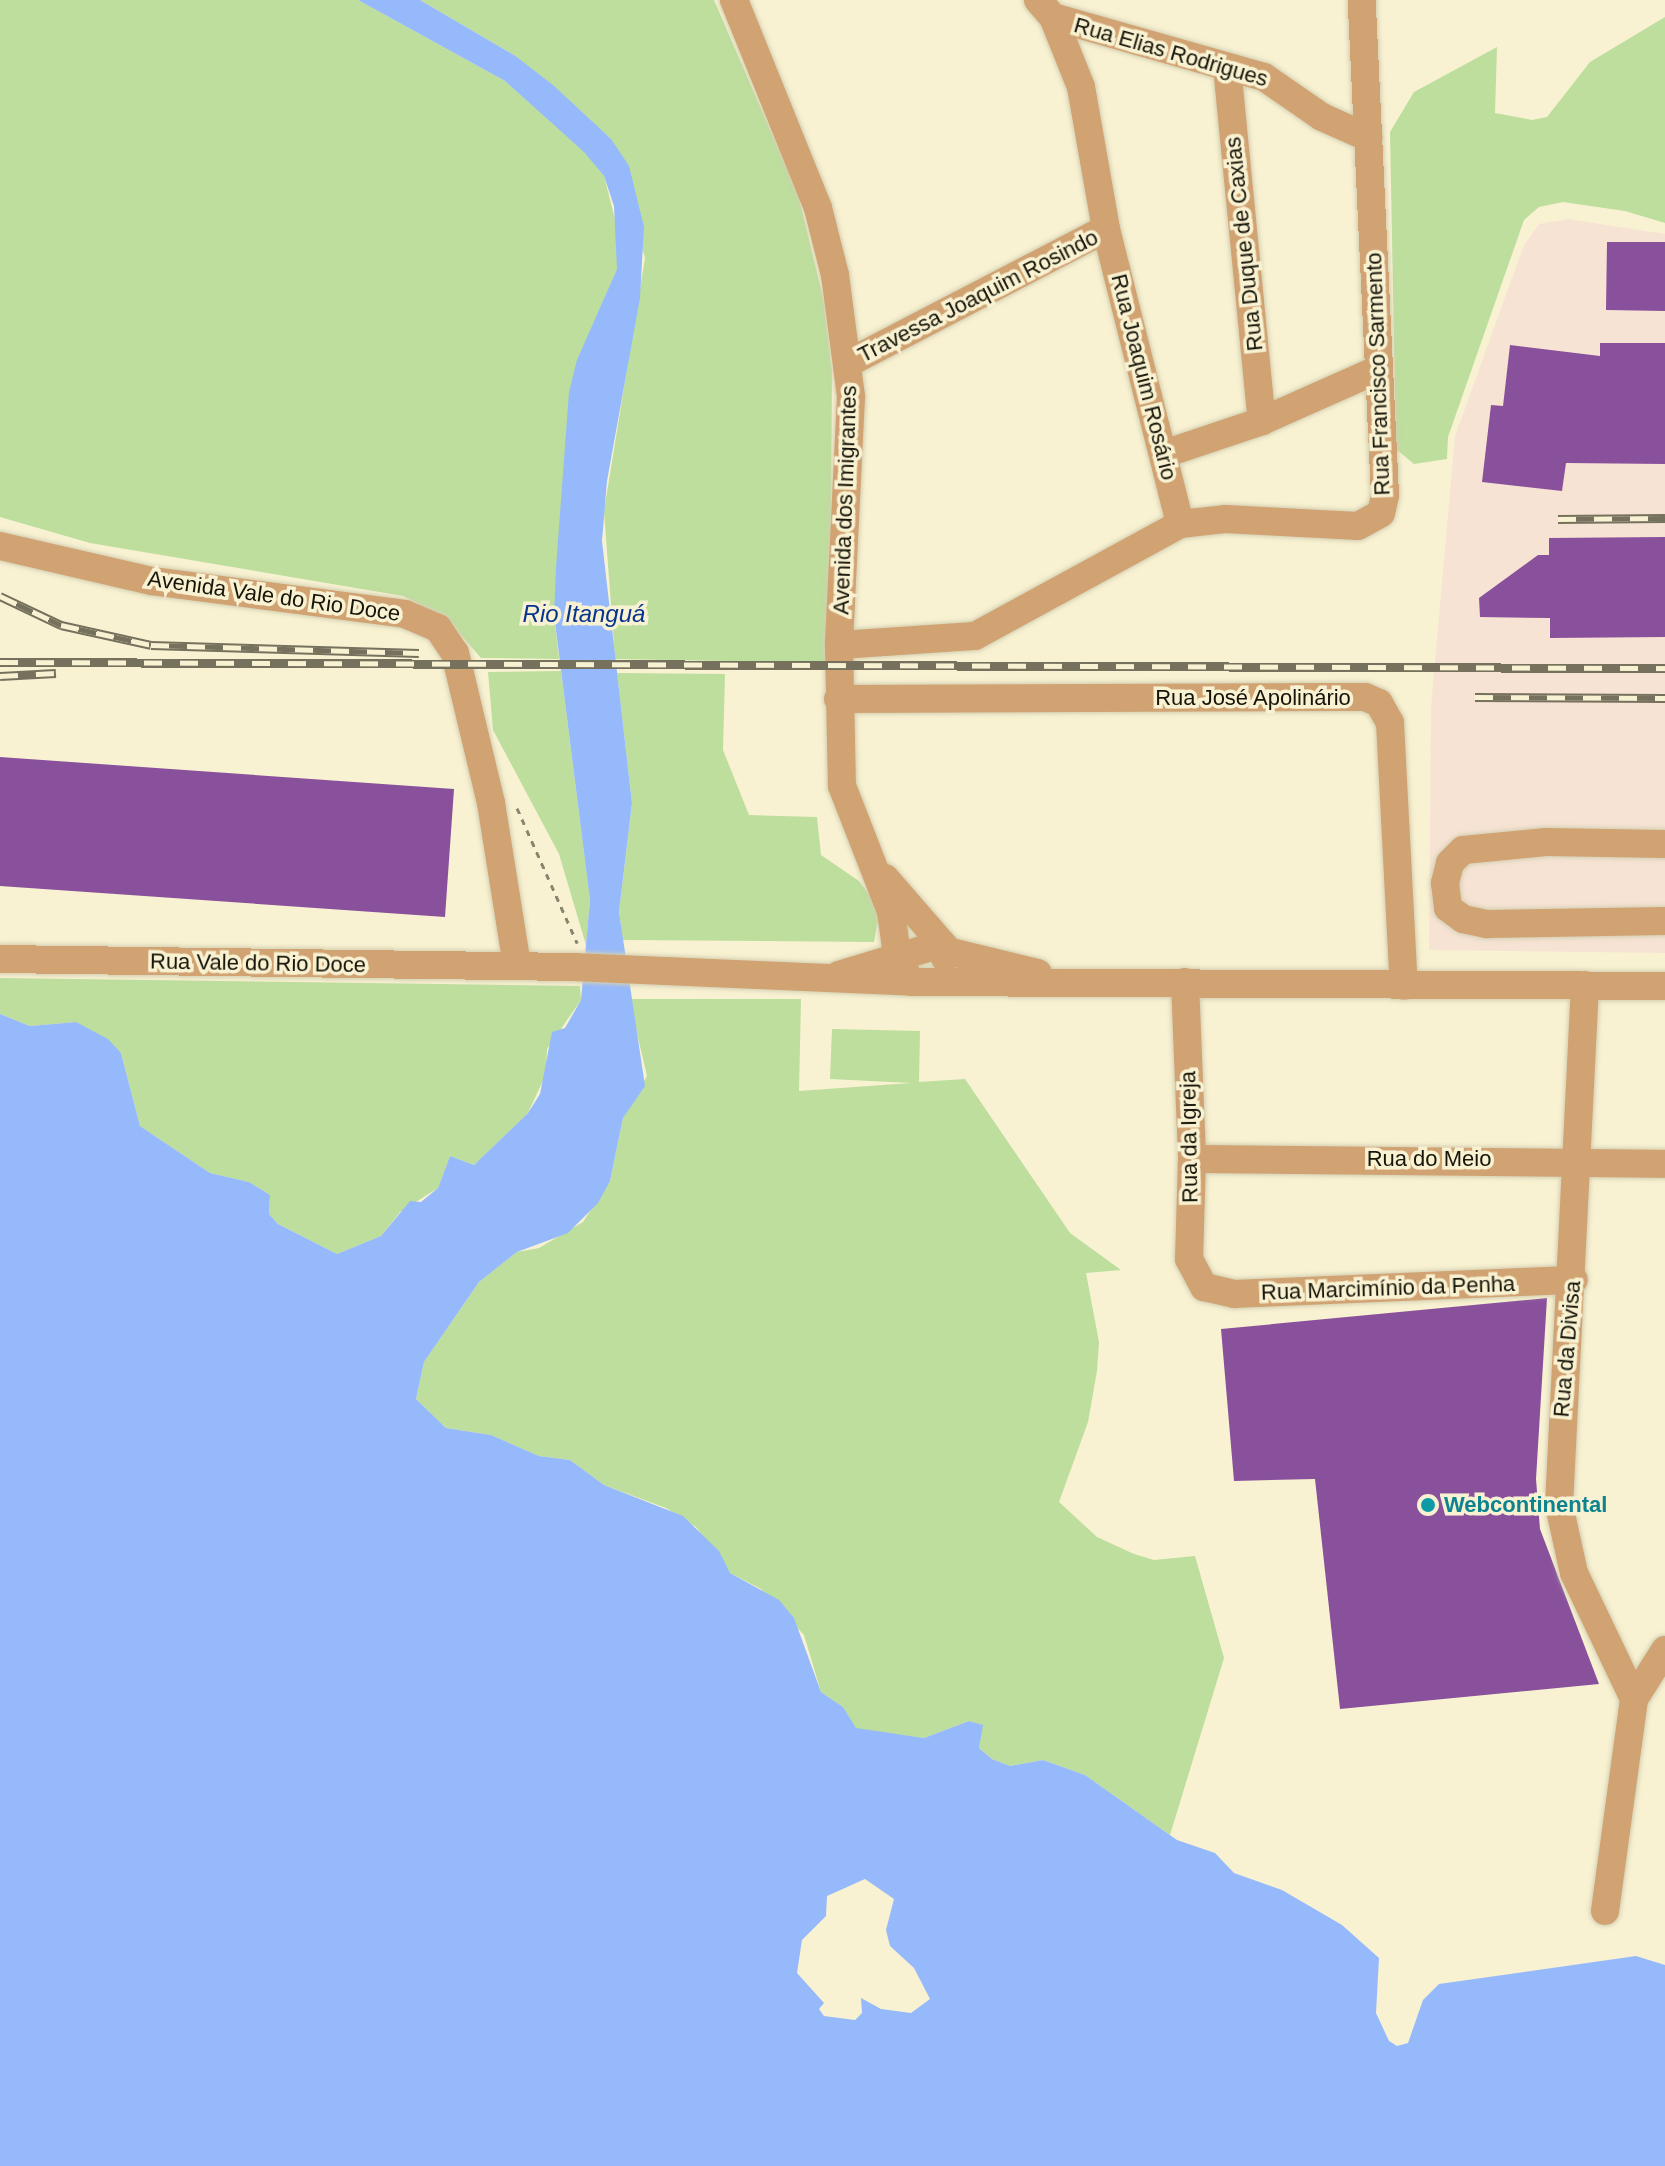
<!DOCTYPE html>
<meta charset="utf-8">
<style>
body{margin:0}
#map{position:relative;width:1665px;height:2166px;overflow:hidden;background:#f8f2d2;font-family:Arial,sans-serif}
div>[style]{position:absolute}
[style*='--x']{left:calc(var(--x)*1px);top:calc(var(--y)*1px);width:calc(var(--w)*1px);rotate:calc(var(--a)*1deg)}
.industrial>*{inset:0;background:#f7e3d4}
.green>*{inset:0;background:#bdde9d}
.water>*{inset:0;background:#96b9fb}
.building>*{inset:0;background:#89519c}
.path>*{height:3px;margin-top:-1.5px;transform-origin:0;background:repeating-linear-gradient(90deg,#88846e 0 6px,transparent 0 12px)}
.roads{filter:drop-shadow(0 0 2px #d4cfb2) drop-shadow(0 0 2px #d4cfb2)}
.minor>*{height:28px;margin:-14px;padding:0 14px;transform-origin:14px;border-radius:14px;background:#d1a272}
.rail>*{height:9px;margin-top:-4.5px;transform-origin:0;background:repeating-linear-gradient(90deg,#f8f2d2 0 18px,#75715d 0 36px);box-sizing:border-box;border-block:2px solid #75715d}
.dots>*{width:22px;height:22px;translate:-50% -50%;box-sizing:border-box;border:4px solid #f8f2d2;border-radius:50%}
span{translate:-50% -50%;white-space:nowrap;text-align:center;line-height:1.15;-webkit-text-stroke:7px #f8f2d2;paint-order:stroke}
.street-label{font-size:22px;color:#171509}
.culture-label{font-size:22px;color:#0d838f;font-weight:700}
.left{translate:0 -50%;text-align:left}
.water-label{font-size:24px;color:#083490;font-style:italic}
</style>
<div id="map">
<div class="industrial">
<i style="clip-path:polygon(1568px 219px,1665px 234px,1665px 953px,1429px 950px,1431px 707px,1455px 436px,1524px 245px,1539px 224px)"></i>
</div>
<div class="green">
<i style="clip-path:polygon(0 0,358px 0,505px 81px,585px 152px,604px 176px,619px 235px,617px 269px,591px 330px,554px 615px,559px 659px,481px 658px,446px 618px,403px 596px,90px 543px,0 517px)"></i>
<i style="clip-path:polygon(420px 0,714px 0,798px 194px,823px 297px,832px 371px,830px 663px,615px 659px,604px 511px,645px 258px,611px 139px,514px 55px)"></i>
<i style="clip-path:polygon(1665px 17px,1665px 223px,1625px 211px,1563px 202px,1539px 207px,1524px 220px,1448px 437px,1447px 459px,1414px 464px,1396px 449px,1390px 132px,1414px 92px,1497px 47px,1495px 113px,1532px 120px,1547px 117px,1590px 62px)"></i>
<i style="clip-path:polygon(561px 671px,590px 899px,586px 945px,559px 854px,493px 730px,488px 672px)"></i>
<i style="clip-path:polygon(617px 673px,725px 674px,723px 750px,749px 815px,817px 817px,821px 855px,859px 881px,880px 908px,874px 942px,623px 940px,619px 912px,632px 803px)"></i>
<i style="clip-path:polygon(0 978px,580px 986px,581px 1000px,547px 1049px,546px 1074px,528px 1113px,474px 1165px,450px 1156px,438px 1188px,400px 1212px,381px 1236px,337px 1254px,278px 1224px,269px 1214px,270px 1195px,249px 1182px,210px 1173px,140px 1126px,121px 1053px,76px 1022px,30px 1026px,0 1014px)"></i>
<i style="clip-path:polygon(629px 999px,801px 999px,799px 1091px,911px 1083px,830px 1079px,832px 1029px,920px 1031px,919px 1082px,965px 1079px,1070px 1233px,1121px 1270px,1086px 1273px,1099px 1342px,1097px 1371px,1088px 1422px,1059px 1502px,1097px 1537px,1134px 1554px,1154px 1560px,1195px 1556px,1224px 1658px,1170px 1835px,1085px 1775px,1043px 1760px,1010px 1766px,992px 1759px,979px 1748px,982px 1725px,969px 1721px,924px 1738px,856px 1729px,843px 1707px,821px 1692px,804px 1635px,761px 1589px,730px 1573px,696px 1527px,666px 1508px,604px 1485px,570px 1460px,539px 1456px,491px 1435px,446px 1428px,416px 1399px,424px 1362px,479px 1282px,517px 1252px,539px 1248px,583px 1222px,610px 1181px,623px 1118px,647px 1076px)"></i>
</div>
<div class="water">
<i style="clip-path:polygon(evenodd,358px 0,420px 0,514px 55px,553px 85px,611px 139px,629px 166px,644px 227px,640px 298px,607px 481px,602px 541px,632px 803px,619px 912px,645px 1086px,623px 1118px,610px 1181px,598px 1203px,568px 1233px,517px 1252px,479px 1282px,424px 1362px,416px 1399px,446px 1428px,491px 1435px,539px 1456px,570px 1460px,604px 1485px,683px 1516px,719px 1551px,730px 1573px,779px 1600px,794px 1618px,821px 1692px,843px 1707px,856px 1728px,924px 1738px,969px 1721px,983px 1725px,979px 1748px,992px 1759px,1010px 1766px,1043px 1760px,1085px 1775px,1177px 1840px,1215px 1853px,1234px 1873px,1282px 1890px,1342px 1925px,1379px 1958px,1376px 2013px,1389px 2041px,1397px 2046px,1408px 2043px,1423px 2000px,1439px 1984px,1636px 1956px,1665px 1965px,1665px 2166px,0 2166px,0 1014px,30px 1026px,76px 1022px,108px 1039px,121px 1053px,140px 1126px,210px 1173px,249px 1182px,270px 1195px,269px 1214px,278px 1224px,337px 1254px,381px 1236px,410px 1201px,421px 1202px,438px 1188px,450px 1156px,474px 1165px,528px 1113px,540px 1094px,552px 1032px,565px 1028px,581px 1000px,590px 900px,554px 615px,556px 568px,569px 392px,577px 360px,617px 269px,614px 206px,604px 176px,584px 152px,505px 81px,358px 0,865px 1879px,894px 1899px,886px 1930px,890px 1946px,914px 1968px,930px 1999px,911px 2013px,881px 2009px,861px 1998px,862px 2013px,855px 2020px,824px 2016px,819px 2009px,824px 2003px,797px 1973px,802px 1940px,826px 1916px,827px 1896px,865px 1879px)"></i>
</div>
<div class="building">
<i style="clip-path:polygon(1607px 242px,1665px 242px,1665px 311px,1606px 310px)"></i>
<i style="clip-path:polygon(1600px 343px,1665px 343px,1665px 464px,1566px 463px,1562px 491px,1482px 482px,1491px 405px,1503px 406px,1510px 345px,1600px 356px)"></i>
<i style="clip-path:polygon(1665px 537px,1665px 637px,1550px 638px,1550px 618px,1480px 617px,1479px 598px,1538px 555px,1549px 555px,1549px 538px)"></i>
<i style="clip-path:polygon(0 757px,454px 789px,445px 917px,0 886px)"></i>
<i style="clip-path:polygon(1547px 1298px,1536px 1479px,1540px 1529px,1599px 1684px,1340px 1709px,1315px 1479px,1234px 1481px,1221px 1329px)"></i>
</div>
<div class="path">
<i style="--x:517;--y:808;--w:148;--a:66"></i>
</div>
<div class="roads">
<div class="minor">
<i style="--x:734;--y:0;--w:224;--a:68"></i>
<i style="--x:818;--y:208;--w:69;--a:75.8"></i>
<i style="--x:835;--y:275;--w:123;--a:82.5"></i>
<i style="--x:851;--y:397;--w:248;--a:92.8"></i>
<i style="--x:839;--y:645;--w:141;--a:88.8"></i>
<i style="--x:842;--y:786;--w:135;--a:68.7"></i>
<i style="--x:891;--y:912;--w:50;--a:82"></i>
<i style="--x:898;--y:962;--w:24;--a:55"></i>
<i style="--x:1038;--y:0;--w:23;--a:49"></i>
<i style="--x:1053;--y:17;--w:75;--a:68.2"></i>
<i style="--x:1081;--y:87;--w:144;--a:80"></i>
<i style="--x:1106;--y:229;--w:304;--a:75.9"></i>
<i style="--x:1053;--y:17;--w:219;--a:15.9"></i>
<i style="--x:1264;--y:77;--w:70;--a:34.6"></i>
<i style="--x:1322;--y:117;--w:51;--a:24.1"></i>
<i style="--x:1227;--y:67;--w:356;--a:84.4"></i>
<i style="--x:850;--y:362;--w:288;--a:-27.5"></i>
<i style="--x:1164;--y:454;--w:103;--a:-18.6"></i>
<i style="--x:1262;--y:421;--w:128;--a:-24"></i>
<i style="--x:0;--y:546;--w:156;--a:13"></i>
<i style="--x:152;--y:581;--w:255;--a:7.4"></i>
<i style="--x:405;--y:614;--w:36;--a:23"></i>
<i style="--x:438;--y:628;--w:30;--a:56"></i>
<i style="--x:455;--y:653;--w:154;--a:76.5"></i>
<i style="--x:491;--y:803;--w:165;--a:80.9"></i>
<i style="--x:839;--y:645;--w:136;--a:-3.8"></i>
<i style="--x:975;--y:636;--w:234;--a:-28.6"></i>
<i style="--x:1180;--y:524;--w:45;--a:-6.3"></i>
<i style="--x:1225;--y:519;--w:133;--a:3"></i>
<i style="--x:1358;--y:526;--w:26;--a:-29"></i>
<i style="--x:1381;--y:513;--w:18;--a:-77"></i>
<i style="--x:1385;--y:495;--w:496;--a:-92.7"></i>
<i style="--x:838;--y:699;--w:527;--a:-0.22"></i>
<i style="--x:1365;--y:697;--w:15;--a:23"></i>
<i style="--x:1379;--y:703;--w:23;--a:61"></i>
<i style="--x:1390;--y:723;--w:263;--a:87"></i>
<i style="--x:1665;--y:844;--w:119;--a:-179"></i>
<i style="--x:1546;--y:842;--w:83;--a:174.5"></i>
<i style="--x:1463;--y:850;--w:18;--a:135"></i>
<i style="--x:1450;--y:863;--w:21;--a:104"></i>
<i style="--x:1445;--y:883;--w:25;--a:83"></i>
<i style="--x:1448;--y:908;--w:19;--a:36"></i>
<i style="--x:1463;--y:919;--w:25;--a:12"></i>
<i style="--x:1487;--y:924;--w:178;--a:-1"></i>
<i style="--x:885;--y:878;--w:91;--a:49"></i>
<i style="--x:945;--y:947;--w:11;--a:90"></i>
<i style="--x:0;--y:959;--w:575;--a:0.8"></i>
<i style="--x:575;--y:967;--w:337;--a:2.5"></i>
<i style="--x:912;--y:982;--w:753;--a:0.3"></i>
<i style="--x:839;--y:975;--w:96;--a:-16.9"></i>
<i style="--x:931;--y:947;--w:110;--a:13.7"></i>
<i style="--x:1185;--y:982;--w:177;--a:87.7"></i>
<i style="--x:1192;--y:1159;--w:100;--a:91.7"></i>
<i style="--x:1189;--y:1259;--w:32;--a:62"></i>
<i style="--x:1204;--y:1287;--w:32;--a:13"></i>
<i style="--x:1235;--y:1294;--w:339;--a:-2.4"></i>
<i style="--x:1585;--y:985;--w:521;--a:92.86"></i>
<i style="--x:1559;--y:1505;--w:70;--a:77.6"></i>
<i style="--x:1574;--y:1573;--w:140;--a:64.5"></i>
<i style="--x:1192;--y:1159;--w:473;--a:0.6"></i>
<i style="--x:1605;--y:1911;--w:214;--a:-82.2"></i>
<i style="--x:1634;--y:1699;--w:58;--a:-57.7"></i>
</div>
</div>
<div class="rail">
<i style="--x:1558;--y:519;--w:107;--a:-0.5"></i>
<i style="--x:0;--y:596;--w:68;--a:25.4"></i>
<i style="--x:61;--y:625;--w:92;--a:12.5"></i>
<i style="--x:151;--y:645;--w:268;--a:1.7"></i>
<i style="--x:0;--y:662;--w:1665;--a:0.21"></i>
<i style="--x:0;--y:676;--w:56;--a:-3.1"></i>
<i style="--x:1475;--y:697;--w:190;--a:0.3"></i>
</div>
<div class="dots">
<i style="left:1428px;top:1505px;background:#0f9aa8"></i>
</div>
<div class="street-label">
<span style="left:1171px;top:52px;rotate:16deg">Rua Elias Rodrigues</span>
<span style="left:1244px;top:244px;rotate:-96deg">Rua Duque de Caxias</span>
<span style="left:978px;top:296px;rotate:-27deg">Travessa Joaquim Rosindo</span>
<span style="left:1378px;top:374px;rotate:-92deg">Rua Francisco Sarmento</span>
<span style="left:1144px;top:377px;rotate:76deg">Rua Joaquim Rosário</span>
<span style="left:845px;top:500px;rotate:-88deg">Avenida dos Imigrantes</span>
<span style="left:274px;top:596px;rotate:8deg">Avenida Vale do Rio Doce</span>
<span style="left:1253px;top:698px">Rua José Apolinário</span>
<span style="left:258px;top:963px;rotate:1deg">Rua Vale do Rio Doce</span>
<span style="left:1189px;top:1137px;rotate:-91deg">Rua da Igreja</span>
<span style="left:1429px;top:1159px">Rua do Meio</span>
<span style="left:1388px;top:1288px;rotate:-2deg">Rua Marcimínio da Penha</span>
<span style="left:1567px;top:1349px;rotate:-85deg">Rua da Divisa</span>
</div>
<div class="culture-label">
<span class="left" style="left:1444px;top:1505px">Webcontinental</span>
</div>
<div class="water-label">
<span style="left:584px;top:614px">Rio Itanguá</span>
</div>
</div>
